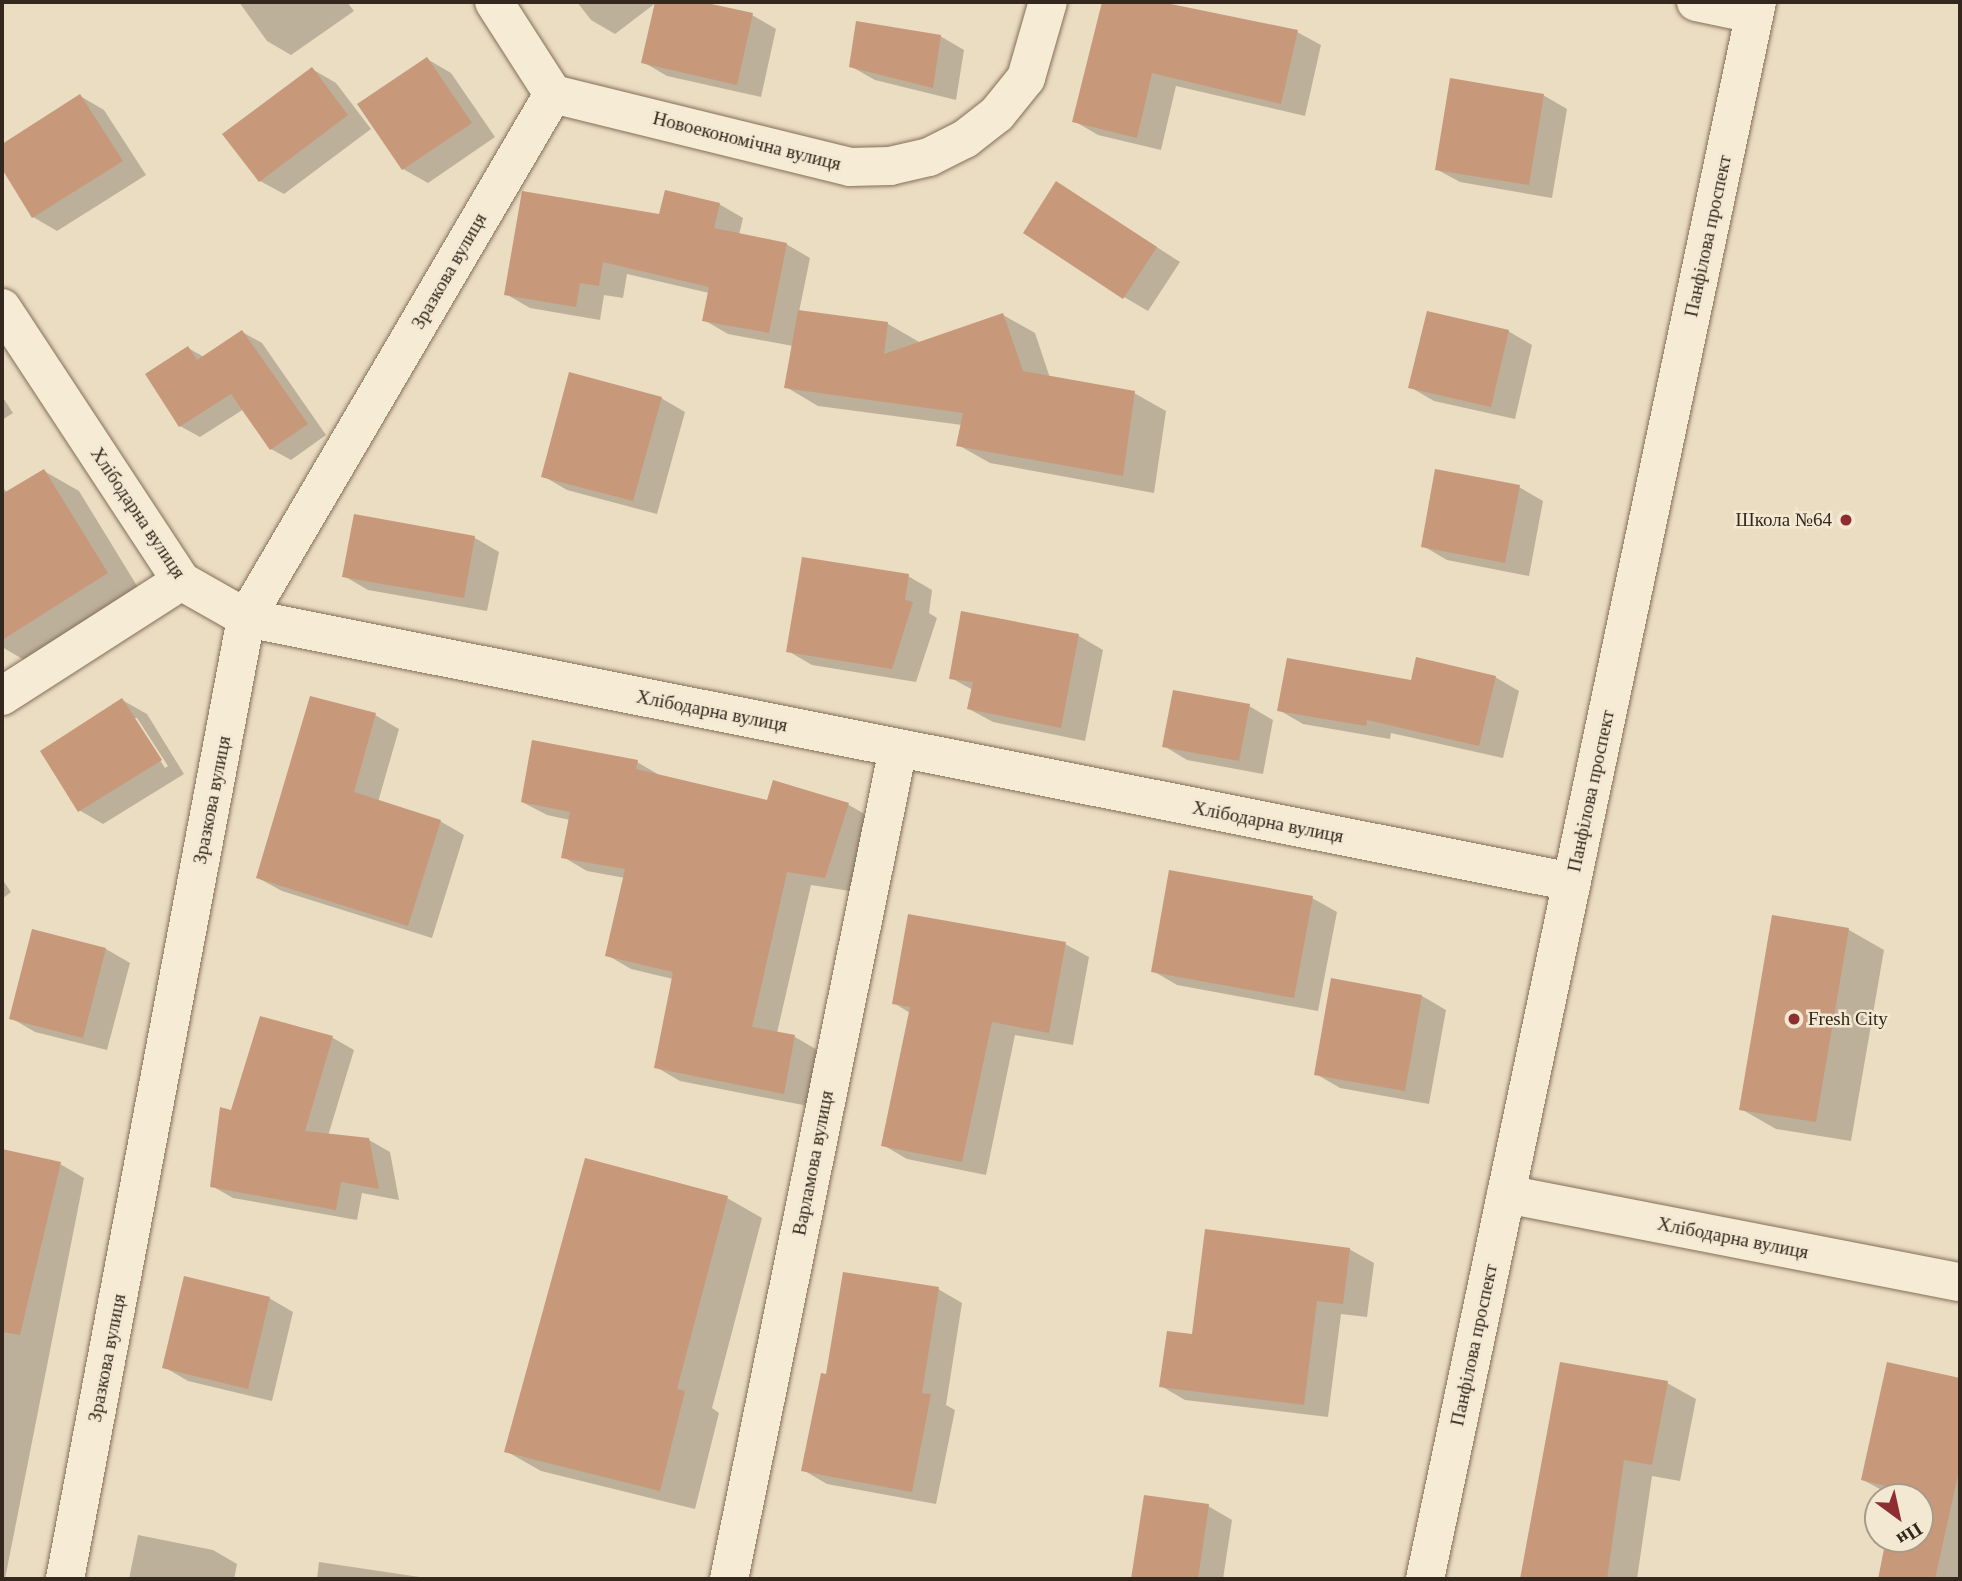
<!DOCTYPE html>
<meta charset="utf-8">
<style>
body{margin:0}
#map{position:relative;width:1962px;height:1581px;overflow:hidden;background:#ebddc2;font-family:"Times New Roman",serif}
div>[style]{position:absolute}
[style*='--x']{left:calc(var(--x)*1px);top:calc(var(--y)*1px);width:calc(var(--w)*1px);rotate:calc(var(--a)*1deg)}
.shadow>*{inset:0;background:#0003}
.building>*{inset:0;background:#c7987a}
.roads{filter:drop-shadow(0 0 2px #846f5b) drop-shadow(0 0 2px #846f5b)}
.street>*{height:38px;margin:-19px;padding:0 19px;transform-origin:19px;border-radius:19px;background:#f6ebd5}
.secondary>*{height:38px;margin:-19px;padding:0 19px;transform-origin:19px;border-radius:19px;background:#f6ebd5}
.dots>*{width:19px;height:19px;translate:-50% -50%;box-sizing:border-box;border:4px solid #f3e8d1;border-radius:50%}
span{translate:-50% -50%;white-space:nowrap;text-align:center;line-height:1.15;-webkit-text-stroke:5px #f3e8d1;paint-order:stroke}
.street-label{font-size:19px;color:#34281e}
.poi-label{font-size:19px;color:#34281e}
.right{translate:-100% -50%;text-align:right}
.left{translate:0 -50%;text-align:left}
.frame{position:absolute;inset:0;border:4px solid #34281e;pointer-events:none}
.north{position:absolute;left:1864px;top:1483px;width:70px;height:70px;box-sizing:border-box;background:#f3e8d1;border:2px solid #a79b89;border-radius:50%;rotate:147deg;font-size:19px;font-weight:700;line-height:28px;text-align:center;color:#34281e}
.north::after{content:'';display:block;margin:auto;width:24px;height:32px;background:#8f2e32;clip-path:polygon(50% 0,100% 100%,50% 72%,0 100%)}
</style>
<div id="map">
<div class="shadow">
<i style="clip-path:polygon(239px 2px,347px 2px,354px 11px,291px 55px,267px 41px)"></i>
<i style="clip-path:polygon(577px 2px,657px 2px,615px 34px,591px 20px)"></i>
<i style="clip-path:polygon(657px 2px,694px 2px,752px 15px,776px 29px,761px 97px,667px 76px,643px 62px)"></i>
<i style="clip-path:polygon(1103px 2px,1158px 2px,1297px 32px,1321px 45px,1305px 116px,1176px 86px,1161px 150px,1098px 135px,1074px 121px)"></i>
<i style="clip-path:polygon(940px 36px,964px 50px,956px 100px,875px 80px,850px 66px)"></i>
<i style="clip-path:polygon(427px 59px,451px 73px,495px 137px,428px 183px,403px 169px)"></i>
<i style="clip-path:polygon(312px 69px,336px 83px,371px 129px,284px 194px,260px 181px)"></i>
<i style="clip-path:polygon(1543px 95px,1567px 109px,1552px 198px,1460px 182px,1436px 169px)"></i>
<i style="clip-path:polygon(80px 96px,104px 110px,146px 175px,57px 231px,33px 217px,2px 166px,2px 146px)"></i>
<i style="clip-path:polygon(1057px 183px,1180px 262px,1148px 311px,1124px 297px)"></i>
<i style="clip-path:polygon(719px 204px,743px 218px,739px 235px,786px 244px,810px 258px,799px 312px,888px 324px,921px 343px,1003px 315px,1035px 333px,1050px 378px,1134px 393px,1166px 411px,1154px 493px,990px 463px,958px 445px,962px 425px,818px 406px,786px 387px,793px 346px,728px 334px,704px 320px,709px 293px,627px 274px,623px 298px,604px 295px,600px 320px,530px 308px,506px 294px,660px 216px)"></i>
<i style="clip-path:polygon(1508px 331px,1532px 345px,1515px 419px,1434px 401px,1410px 387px)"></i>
<i style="clip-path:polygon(242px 332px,262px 343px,326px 435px,291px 460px,271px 449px,244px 409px,200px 437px,180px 426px,188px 348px,204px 357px)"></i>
<i style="clip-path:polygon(2px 396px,13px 413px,2px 420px)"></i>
<i style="clip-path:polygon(661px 398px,685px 412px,657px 514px,567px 490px,543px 476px)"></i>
<i style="clip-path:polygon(44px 471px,79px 491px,142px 594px,31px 664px,2px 647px,2px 486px,7px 493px)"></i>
<i style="clip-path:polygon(1519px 487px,1543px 501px,1529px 576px,1447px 560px,1423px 546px)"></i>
<i style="clip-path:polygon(355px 516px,475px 538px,499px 552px,487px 611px,368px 590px,344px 576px)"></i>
<i style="clip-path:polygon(908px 576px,932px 590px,929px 613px,937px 618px,916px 682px,812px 665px,788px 651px)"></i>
<i style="clip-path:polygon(963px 613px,1079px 636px,1103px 650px,1085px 741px,993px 722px,969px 709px,973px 690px,951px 678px)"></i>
<i style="clip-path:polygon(1495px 677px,1519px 691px,1503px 758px,1391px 733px,1390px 739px,1303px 724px,1279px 710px,1412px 682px)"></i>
<i style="clip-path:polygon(evenodd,122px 700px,147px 714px,184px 774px,103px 824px,79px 810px,122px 700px,133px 718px,137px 718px,168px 766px,165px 768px,133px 718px)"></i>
<i style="clip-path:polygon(1249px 706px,1273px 720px,1263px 774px,1187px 760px,1164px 746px)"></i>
<i style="clip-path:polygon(375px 715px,399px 729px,378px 802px,440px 821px,464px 835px,432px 938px,282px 891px,258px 878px)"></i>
<i style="clip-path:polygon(637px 762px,661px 776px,768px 802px,774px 782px,849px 805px,873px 819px,850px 891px,811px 885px,777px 1033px,795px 1037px,819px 1051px,808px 1106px,680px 1081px,656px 1067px,673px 979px,631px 969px,607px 955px,625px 878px,587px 871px,563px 857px,570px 820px,547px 815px,522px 802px)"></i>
<i style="clip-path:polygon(2px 879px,11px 892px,2px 899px)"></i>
<i style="clip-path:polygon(1312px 898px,1337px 912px,1318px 1011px,1177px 985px,1153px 971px)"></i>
<i style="clip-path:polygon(1773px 917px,1849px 930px,1884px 950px,1851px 1141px,1776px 1129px,1741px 1109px)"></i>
<i style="clip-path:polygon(1065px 944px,1089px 957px,1073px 1045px,1015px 1035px,986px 1175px,907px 1159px,883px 1145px,910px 1013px,894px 1003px)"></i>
<i style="clip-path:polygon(106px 949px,130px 963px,107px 1050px,35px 1032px,11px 1018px)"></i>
<i style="clip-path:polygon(1422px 996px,1446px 1010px,1429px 1104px,1340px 1088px,1316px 1074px)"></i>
<i style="clip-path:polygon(261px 1018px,333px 1038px,354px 1050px,328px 1136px,369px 1140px,390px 1152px,399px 1200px,362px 1193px,357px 1220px,233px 1198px,212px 1186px)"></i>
<i style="clip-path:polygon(2px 1151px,60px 1164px,84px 1178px,5px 1579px,2px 1579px)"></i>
<i style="clip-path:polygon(727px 1198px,762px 1218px,712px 1408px,719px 1413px,695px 1509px,541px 1471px,506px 1451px)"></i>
<i style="clip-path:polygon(1349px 1249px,1374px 1263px,1367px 1317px,1341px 1314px,1328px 1417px,1185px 1400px,1161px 1386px,1193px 1336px)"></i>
<i style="clip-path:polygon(938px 1289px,962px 1303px,946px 1405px,955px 1410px,936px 1504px,827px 1484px,803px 1470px,827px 1376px)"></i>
<i style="clip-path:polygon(269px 1298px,293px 1312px,272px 1401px,188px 1381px,164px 1367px)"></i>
<i style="clip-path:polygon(1561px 1364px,1667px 1383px,1696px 1399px,1680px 1481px,1652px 1476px,1637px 1579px,1522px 1579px)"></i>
<i style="clip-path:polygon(1888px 1364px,1960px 1380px,1960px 1579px,1880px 1579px,1888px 1539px,1920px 1539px,1920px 1497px,1895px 1497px,1863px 1480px)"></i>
<i style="clip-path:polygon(1145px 1497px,1208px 1506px,1232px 1520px,1223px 1579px,1133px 1579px)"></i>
<i style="clip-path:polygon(138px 1535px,213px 1550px,237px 1564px,234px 1579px,129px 1579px)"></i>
<i style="clip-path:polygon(319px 1562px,433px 1579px,317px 1579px)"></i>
</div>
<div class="building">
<i style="clip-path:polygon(655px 2px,702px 2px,753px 13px,737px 85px,641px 63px)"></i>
<i style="clip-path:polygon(1102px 2px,1161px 2px,1298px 30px,1281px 104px,1152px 73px,1137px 138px,1072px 122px)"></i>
<i style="clip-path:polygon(856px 21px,941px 35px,933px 88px,849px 67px)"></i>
<i style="clip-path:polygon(427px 57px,472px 123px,402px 170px,357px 104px)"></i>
<i style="clip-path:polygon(312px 67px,348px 115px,259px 182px,222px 134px)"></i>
<i style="clip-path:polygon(1450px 78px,1544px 94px,1529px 185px,1435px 170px)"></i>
<i style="clip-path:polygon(80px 94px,123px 161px,32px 218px,2px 169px,2px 144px)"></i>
<i style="clip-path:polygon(1056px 181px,1157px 247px,1123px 299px,1023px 233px)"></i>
<i style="clip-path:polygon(665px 190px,720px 203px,714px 228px,787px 243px,769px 333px,702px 321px,709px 287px,603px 262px,599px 286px,580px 283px,576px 307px,504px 295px,522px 191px,659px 214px)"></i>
<i style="clip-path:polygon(798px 310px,888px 322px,884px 354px,1003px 313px,1023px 371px,1135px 391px,1123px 476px,956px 446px,963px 413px,784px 388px)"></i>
<i style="clip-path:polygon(1427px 311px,1509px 330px,1491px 407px,1408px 388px)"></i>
<i style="clip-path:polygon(242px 330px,308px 424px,270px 450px,231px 394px,179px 427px,145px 374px,188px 346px,197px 360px)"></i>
<i style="clip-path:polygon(569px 372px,662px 397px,633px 501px,541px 477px)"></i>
<i style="clip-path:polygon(44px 469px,108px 573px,2px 640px,2px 494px)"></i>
<i style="clip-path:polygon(1435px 469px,1520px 485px,1505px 563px,1421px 547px)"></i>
<i style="clip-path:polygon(354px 514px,475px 536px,464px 598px,342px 577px)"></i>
<i style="clip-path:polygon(802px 557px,909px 574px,905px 600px,913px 602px,892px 669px,786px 652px)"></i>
<i style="clip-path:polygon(961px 611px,1079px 634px,1061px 728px,967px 709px,973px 682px,949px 679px)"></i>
<i style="clip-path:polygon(1416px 657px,1496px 676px,1479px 746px,1367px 720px,1366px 726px,1277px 711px,1287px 658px,1411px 680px)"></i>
<i style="clip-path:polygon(1173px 690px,1250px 704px,1239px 761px,1162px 747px)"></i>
<i style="clip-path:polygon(310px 696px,376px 713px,354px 792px,441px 820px,408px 926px,256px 878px)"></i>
<i style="clip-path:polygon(122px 698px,162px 760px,78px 812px,40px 751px)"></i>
<i style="clip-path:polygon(532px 740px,638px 760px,636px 769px,767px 800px,773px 780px,849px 803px,825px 878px,787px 872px,752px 1027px,795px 1035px,784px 1094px,654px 1068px,673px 972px,605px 956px,625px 869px,561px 858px,570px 812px,521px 802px)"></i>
<i style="clip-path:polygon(1169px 870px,1313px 896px,1294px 998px,1151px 972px)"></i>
<i style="clip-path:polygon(908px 914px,1066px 942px,1049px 1033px,992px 1022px,962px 1162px,881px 1146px,910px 1007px,892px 1004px)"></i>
<i style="clip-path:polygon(1772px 915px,1849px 928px,1816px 1122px,1739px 1110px)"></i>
<i style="clip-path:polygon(32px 929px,106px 948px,83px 1038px,9px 1019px)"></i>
<i style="clip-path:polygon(1331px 978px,1422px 995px,1405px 1091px,1314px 1075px)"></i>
<i style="clip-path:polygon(260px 1016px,333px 1036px,305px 1131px,369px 1138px,379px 1189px,341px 1182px,336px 1210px,210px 1187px,220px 1107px,231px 1110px)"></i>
<i style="clip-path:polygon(2px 1149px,61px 1162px,20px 1335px,2px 1332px)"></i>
<i style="clip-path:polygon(585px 1158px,728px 1196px,677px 1389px,685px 1391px,660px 1491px,504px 1452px)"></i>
<i style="clip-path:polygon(1205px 1229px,1350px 1248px,1343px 1304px,1317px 1301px,1304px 1405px,1159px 1387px,1167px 1331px,1192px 1334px)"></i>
<i style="clip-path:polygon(843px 1272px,939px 1287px,922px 1393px,931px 1394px,912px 1492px,801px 1471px,821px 1373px,826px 1374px)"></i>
<i style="clip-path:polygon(184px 1276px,270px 1297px,248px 1389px,162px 1368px)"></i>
<i style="clip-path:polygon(1560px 1362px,1668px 1381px,1652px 1465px,1624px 1460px,1607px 1579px,1520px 1579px)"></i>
<i style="clip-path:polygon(1887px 1362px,1960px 1378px,1960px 1466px,1935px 1579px,1878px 1579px,1886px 1539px,1920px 1539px,1920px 1497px,1894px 1497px,1895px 1488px,1861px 1480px)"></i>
<i style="clip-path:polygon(1144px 1495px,1209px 1504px,1198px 1579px,1131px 1579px)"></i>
</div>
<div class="roads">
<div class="street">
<i style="--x:494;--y:2;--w:109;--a:57.3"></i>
<i style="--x:553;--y:94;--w:306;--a:13.8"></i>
<i style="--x:850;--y:167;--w:40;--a:-1.4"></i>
<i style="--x:890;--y:166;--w:40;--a:-13"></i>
<i style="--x:929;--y:157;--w:40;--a:-26.6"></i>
<i style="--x:965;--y:139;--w:41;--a:-38"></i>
<i style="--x:997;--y:114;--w:46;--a:-51.1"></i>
<i style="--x:1026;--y:78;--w:79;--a:-73.9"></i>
<i style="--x:1696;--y:2;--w:59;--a:11.7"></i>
<i style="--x:2;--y:308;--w:326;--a:56.7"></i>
<i style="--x:181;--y:581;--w:75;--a:29.6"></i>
<i style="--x:246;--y:618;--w:1352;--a:11.26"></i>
<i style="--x:2;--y:696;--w:213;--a:-32.7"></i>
<i style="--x:1506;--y:1194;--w:462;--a:11"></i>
<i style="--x:65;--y:1579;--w:978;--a:-79.33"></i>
<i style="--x:246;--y:618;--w:607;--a:-59.63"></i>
<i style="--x:729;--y:1579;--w:848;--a:-78.5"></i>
</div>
<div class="secondary">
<i style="--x:1425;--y:1579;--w:1612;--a:-78.11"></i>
</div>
</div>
<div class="dots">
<i style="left:1846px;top:520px;background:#8f2e32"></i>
<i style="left:1794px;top:1019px;background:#8f2e32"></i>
</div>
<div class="street-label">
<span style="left:747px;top:141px;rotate:14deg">Новоекономічна вулиця</span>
<span style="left:1708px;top:236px;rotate:-78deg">Панфілова проспект</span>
<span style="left:449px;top:271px;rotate:-60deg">Зразкова вулиця</span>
<span style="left:138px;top:513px;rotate:56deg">Хлібодарна вулиця</span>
<span style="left:712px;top:711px;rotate:11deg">Хлібодарна вулиця</span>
<span style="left:1591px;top:791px;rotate:-78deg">Панфілова проспект</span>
<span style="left:212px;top:800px;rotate:-79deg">Зразкова вулиця</span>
<span style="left:1268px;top:822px;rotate:11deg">Хлібодарна вулиця</span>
<span style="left:813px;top:1163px;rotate:-79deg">Варламова вулиця</span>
<span style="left:1733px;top:1238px;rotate:11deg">Хлібодарна вулиця</span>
<span style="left:1474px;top:1345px;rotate:-78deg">Панфілова проспект</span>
<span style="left:107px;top:1358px;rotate:-79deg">Зразкова вулиця</span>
</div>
<div class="poi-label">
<span class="right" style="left:1832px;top:520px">Школа №64</span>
<span class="left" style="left:1808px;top:1019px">Fresh City</span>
</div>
<div class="frame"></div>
<div class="north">Пн</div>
</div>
